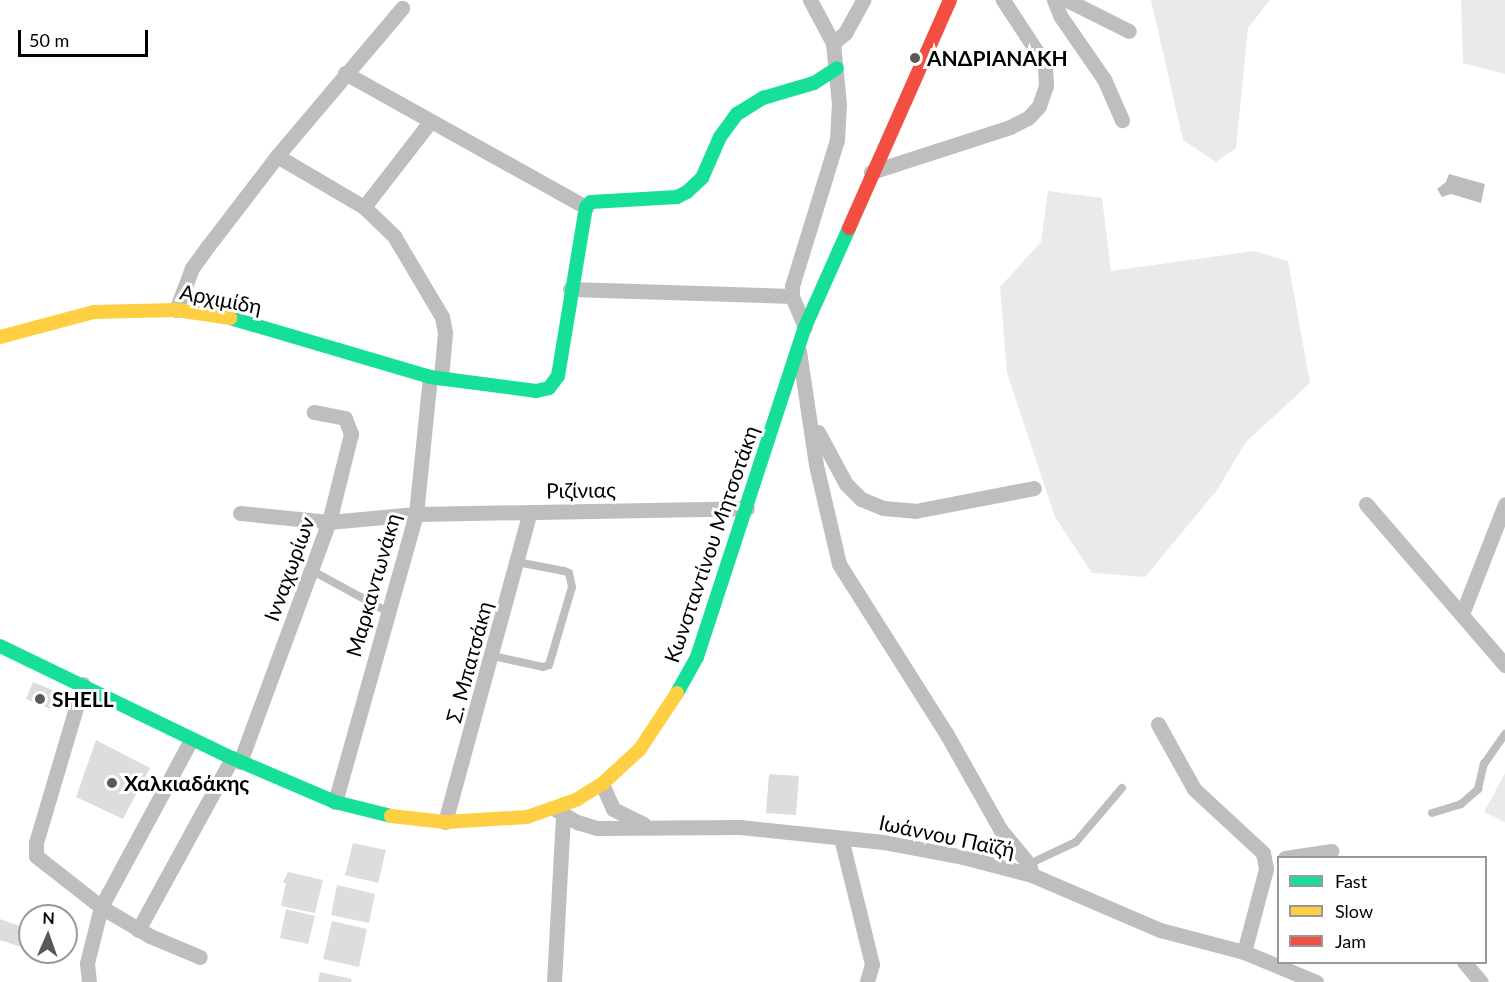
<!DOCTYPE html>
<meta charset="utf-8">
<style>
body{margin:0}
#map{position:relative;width:1505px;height:982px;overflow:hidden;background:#fff;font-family:Lato,sans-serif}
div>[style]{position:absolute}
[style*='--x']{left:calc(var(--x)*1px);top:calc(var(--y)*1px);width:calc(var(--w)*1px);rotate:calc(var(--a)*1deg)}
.green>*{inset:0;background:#eaeaea}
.water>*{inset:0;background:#bcbcbc}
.building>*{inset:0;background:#ddd}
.lane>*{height:8px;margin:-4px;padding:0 4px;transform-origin:4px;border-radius:4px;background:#bebebe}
.street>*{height:15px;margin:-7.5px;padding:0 7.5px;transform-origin:7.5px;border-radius:7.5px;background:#bebebe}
.fast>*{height:14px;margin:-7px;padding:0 7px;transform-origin:7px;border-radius:7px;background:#16e098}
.slow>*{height:14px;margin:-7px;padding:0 7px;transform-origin:7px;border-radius:7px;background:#ffcf43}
.jam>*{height:14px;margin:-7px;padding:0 7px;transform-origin:7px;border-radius:7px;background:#f24e42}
.dots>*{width:16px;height:16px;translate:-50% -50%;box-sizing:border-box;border:3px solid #fff;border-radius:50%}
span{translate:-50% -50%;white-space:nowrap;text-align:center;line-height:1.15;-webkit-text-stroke:6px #fff;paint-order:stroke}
.poi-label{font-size:21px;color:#000;font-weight:700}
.left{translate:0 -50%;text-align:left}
.street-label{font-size:21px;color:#000}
.legend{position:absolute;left:1277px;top:856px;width:210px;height:108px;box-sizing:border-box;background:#fff;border:2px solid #999;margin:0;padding:8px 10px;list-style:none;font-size:18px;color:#000}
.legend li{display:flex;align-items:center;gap:12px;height:30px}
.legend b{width:30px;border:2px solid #999}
.north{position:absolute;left:18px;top:904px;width:60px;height:60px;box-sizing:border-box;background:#fff;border:2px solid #999;border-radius:50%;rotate:2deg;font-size:16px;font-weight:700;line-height:24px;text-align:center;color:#000}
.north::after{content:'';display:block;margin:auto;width:21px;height:27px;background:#595959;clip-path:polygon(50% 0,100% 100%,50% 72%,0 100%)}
.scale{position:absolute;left:18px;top:30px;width:130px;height:27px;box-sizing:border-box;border:3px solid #000;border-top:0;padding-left:8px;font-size:18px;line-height:21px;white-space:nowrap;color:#000;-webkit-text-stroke:4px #fff;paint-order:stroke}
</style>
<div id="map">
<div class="green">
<i style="clip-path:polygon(1151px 0,1270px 0,1248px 28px,1236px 148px,1216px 162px,1183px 140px)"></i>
<i style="clip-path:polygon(1461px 0,1505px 0,1505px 74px,1463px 63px)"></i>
<i style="clip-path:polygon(1048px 191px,1102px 198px,1111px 271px,1254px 251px,1288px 261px,1310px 383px,1246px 442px,1217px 490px,1145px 577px,1092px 573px,1055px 517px,1007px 373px,1000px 287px,1041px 242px)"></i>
<i style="clip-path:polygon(1505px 773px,1505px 822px,1484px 812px)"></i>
</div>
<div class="water">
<i style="clip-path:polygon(1449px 174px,1485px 184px,1481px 203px,1451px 194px,1442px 197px,1437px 189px,1446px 182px)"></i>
</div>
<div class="building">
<i style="clip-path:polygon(33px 682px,57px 692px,51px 709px,26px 699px)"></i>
<i style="clip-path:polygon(96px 740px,150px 768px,123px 819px,76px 797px)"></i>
<i style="clip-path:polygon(769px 774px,799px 776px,796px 815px,766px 813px)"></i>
<i style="clip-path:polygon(353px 843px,386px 850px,378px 883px,345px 875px)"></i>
<i style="clip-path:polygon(288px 872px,323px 880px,315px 913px,281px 906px,286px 883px,283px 883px)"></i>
<i style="clip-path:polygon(337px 885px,375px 894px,369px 923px,331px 915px)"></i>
<i style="clip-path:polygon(286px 909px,315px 916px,308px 944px,280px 938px)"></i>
<i style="clip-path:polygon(0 919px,28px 929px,21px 947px,0 940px)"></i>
<i style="clip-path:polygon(332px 921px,367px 929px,359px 967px,323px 959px)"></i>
<i style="clip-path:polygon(320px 972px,352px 979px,351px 982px,318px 982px)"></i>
</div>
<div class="lane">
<i style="--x:311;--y:570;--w:85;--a:28.7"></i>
<i style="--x:493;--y:656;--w:51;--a:12.4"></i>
<i style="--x:543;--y:667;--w:6;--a:-18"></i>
<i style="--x:549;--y:665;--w:81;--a:-73.6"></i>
<i style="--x:572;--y:587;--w:14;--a:-102"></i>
<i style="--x:569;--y:573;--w:5;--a:-158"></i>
<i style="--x:564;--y:571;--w:48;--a:-169.2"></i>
<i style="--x:1432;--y:813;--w:30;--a:-17"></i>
<i style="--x:1461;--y:804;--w:23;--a:-41"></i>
<i style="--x:1478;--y:789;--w:26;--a:-77"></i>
<i style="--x:1484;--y:764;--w:37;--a:-55"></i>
<i style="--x:1029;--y:864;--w:52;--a:-25.1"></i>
<i style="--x:1076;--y:842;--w:71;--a:-49.6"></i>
</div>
<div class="street">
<i style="--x:1054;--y:0;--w:18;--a:68"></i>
<i style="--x:1061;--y:17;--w:75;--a:55.3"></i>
<i style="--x:1104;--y:79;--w:45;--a:66.3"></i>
<i style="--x:1067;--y:0;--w:69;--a:26.6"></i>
<i style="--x:833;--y:43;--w:16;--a:-40"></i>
<i style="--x:845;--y:33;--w:38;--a:-61"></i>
<i style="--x:345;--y:73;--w:276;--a:29.1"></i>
<i style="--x:277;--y:156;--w:101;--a:30.4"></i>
<i style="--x:364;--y:207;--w:42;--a:44"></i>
<i style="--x:394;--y:236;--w:94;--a:59.3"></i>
<i style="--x:442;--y:317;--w:16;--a:79"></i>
<i style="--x:445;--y:333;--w:45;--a:95.1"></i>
<i style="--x:871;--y:172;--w:146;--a:-17.9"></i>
<i style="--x:1010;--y:127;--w:20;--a:-27"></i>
<i style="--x:1028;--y:118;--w:16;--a:-47"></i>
<i style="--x:1039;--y:106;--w:21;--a:-71"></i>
<i style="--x:1046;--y:86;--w:22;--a:-93"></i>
<i style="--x:1045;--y:64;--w:77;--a:-123.3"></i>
<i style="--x:364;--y:207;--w:108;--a:-52.2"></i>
<i style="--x:570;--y:289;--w:222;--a:1.8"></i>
<i style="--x:176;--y:310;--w:45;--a:-69.1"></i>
<i style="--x:192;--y:268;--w:27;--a:-54"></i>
<i style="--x:208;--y:246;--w:113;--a:-52.5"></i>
<i style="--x:277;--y:156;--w:194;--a:-49.8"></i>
<i style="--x:805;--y:327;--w:34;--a:-113"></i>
<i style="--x:792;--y:296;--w:10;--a:-90"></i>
<i style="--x:792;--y:286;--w:153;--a:-72.9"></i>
<i style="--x:837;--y:140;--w:36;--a:-87"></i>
<i style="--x:839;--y:104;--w:61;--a:-95.6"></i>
<i style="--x:833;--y:43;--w:49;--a:-118.1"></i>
<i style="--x:799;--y:351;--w:115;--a:81.5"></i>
<i style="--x:816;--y:465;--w:102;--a:76.9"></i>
<i style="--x:839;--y:564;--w:200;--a:57.7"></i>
<i style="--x:946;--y:733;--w:110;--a:60.6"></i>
<i style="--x:1000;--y:829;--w:45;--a:50.4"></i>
<i style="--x:1029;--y:864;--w:11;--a:75"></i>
<i style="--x:818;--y:432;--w:59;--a:61.7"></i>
<i style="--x:846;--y:484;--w:21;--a:45"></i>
<i style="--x:861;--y:499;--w:24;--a:22"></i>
<i style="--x:883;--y:508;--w:32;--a:5"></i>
<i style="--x:915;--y:511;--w:121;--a:-10.9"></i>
<i style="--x:1366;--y:504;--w:213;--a:49.2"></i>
<i style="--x:240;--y:513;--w:89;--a:5.8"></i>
<i style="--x:329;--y:522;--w:87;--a:-5.3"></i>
<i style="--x:416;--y:514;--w:331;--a:-1"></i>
<i style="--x:1462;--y:614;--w:118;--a:-68.6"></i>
<i style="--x:83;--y:684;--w:166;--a:106.5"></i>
<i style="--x:36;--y:843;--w:13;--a:90"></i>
<i style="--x:36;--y:856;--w:83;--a:38.1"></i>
<i style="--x:101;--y:907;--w:57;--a:30.6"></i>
<i style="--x:150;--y:936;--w:54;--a:22.8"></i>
<i style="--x:1158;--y:724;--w:74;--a:61"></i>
<i style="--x:1194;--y:789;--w:94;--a:42.8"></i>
<i style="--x:1263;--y:853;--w:16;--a:79"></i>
<i style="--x:1266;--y:869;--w:86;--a:104.8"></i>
<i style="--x:240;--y:762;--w:256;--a:-69.7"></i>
<i style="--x:329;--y:522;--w:91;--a:-76"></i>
<i style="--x:351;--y:434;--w:17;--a:-111"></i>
<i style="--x:345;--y:418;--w:32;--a:-169"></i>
<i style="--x:602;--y:784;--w:27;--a:66"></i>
<i style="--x:613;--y:809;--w:34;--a:26"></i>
<i style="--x:335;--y:802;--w:299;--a:-74.3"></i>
<i style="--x:416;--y:514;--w:138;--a:-84.2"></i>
<i style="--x:555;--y:809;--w:26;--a:31"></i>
<i style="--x:577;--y:822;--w:21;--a:17"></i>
<i style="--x:597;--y:828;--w:143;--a:-0.4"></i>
<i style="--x:740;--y:827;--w:144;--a:6"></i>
<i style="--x:883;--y:842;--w:81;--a:10.6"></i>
<i style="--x:963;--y:857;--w:71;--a:14.6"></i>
<i style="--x:1032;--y:875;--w:139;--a:23.3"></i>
<i style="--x:1160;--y:930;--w:87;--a:14.7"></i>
<i style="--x:1244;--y:952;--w:78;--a:22.6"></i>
<i style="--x:445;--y:822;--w:321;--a:-74.7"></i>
<i style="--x:841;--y:838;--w:130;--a:76.2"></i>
<i style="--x:872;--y:964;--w:19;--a:106"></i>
<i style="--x:1285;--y:858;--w:47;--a:-8.7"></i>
<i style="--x:138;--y:930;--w:196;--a:-61.3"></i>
<i style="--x:1464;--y:962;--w:26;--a:50"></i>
<i style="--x:89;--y:982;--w:19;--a:-96"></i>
<i style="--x:87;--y:963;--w:58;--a:-76"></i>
<i style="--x:101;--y:907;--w:190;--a:-61.7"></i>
<i style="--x:554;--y:982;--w:167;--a:-86.9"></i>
</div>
<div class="fast">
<i style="--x:230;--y:318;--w:209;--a:16.4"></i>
<i style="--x:430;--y:377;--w:107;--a:7.5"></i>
<i style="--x:536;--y:391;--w:13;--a:-13"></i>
<i style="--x:549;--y:388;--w:15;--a:-53"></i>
<i style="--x:558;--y:376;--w:171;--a:-80.6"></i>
<i style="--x:586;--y:207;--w:7;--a:-45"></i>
<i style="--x:591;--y:202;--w:86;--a:-3.3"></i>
<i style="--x:677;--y:197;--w:11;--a:-27"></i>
<i style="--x:687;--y:192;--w:21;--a:-43"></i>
<i style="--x:702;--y:178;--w:45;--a:-66.3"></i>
<i style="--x:720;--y:137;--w:29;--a:-54"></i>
<i style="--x:737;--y:114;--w:31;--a:-32"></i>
<i style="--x:763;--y:98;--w:53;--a:-16.4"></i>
<i style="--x:814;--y:83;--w:27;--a:-33"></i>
<i style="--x:0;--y:646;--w:258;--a:25.8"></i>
<i style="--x:232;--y:758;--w:112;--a:23.1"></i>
<i style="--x:335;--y:802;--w:58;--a:14"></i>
<i style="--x:677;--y:693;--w:41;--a:-60.9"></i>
<i style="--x:697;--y:657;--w:347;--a:-71.9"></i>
<i style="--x:805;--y:327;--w:108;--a:-66"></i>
</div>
<div class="slow">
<i style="--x:0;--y:337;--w:97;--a:-14.9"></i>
<i style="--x:94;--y:312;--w:82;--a:-1.4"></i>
<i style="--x:176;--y:310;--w:55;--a:8.4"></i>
<i style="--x:391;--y:816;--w:54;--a:6.3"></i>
<i style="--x:445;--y:822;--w:82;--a:-3.5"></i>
<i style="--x:527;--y:817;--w:52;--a:-19.1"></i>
<i style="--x:576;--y:800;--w:31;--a:-32"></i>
<i style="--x:602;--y:784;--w:52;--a:-42.6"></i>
<i style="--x:640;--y:749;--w:67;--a:-56.5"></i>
</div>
<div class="jam">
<i style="--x:849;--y:228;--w:249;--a:-66.1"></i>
</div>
<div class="dots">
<i style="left:915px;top:58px;background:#595959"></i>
<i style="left:40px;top:699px;background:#595959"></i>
<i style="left:112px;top:783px;background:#595959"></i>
</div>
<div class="poi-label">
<span class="left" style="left:927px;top:58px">ΑΝΔΡΙΑΝΑΚΗ</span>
<span class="left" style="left:52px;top:699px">SHELL</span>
<span class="left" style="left:124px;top:783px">Χαλκιαδάκης</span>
</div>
<div class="street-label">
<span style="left:221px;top:299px;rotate:11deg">Αρχιμίδη</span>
<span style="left:581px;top:490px;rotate:-1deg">Ριζίνιας</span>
<span style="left:711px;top:544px;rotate:-71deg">Κωνσταντίνου Μητσοτάκη</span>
<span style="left:289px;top:569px;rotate:-70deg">Ινναχωρίων</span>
<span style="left:373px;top:585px;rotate:-74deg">Μαρκαντωνάκη</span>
<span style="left:469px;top:662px;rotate:-75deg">Σ. Μπατσάκη</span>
<span style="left:947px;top:836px;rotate:12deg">Ιωάννου Παϊζή</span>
</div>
<ul class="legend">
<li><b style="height:8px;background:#16e098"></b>Fast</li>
<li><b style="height:8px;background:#ffcf43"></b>Slow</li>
<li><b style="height:8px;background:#f24e42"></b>Jam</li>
</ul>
<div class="north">N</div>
<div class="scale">50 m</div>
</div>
